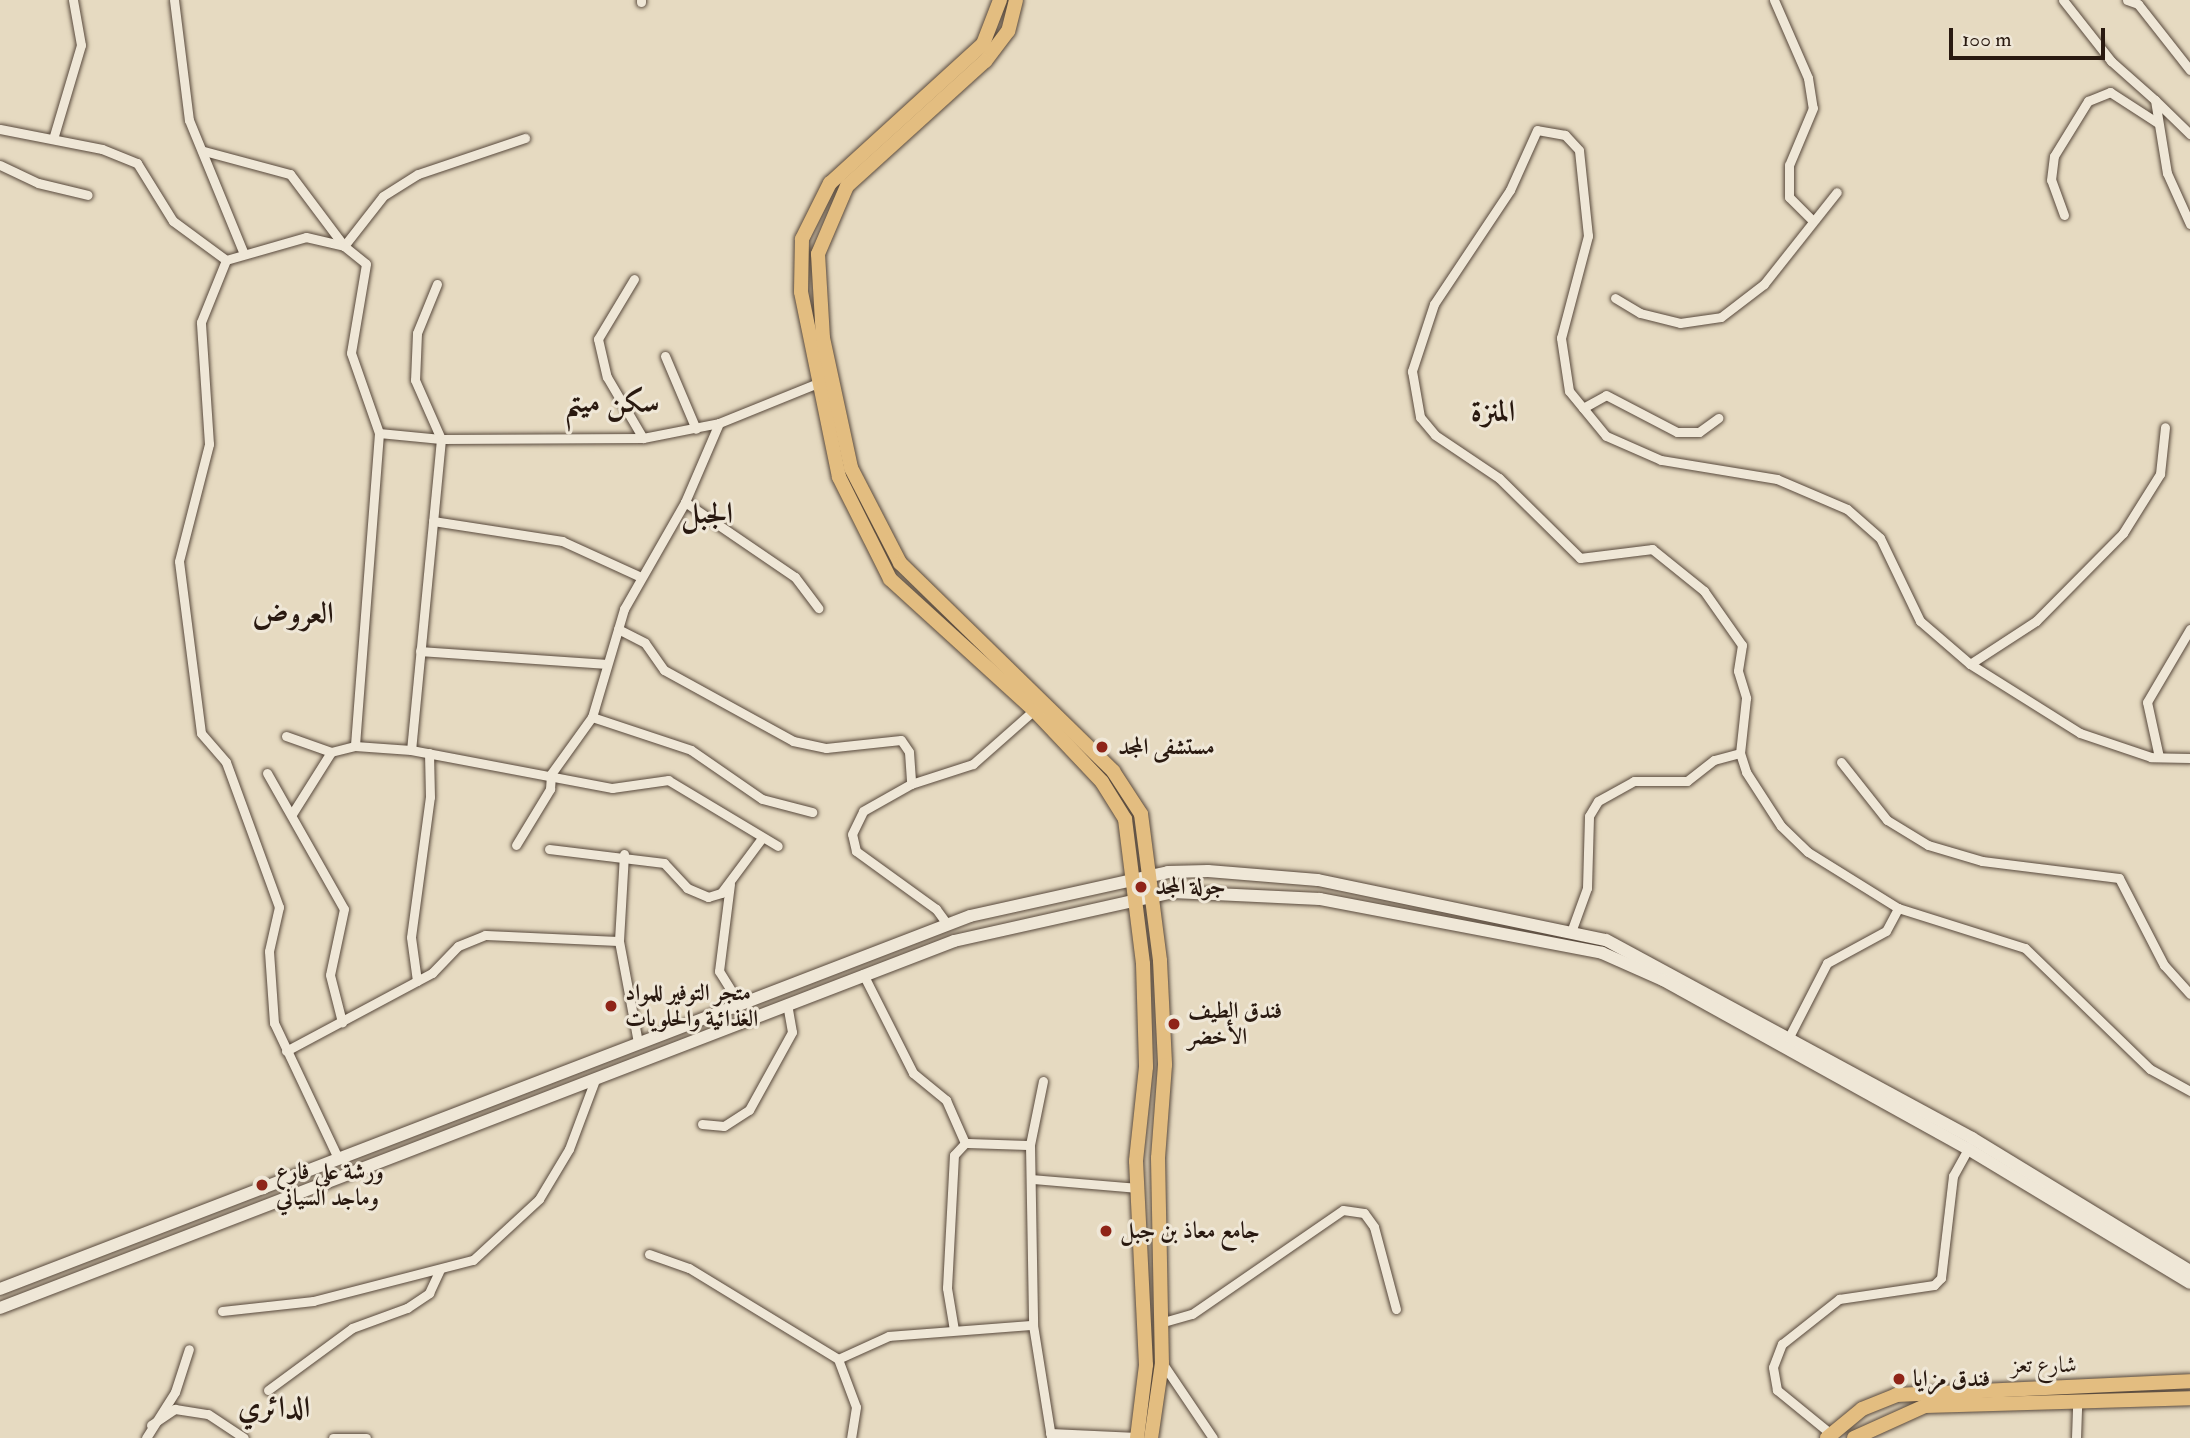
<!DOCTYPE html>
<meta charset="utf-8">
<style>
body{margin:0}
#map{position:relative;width:2190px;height:1438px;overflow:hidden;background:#e6dac1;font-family:"IM FELL Double Pica",Amiri,serif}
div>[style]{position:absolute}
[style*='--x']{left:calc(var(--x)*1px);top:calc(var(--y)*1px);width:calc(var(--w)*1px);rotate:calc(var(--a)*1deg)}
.roads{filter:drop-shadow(0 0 2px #58493c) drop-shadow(0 0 2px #58493c)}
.street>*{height:9px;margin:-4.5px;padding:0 4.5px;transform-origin:4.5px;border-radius:4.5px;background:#efe7d7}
.secondary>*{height:12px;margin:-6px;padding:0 6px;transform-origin:6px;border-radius:6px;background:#efe7d7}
.primary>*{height:14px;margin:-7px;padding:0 7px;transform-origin:7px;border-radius:7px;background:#e3bd80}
.dots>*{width:19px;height:19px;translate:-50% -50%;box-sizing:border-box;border:4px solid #efe7d7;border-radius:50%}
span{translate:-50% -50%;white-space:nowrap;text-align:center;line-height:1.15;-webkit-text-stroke:6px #efe7d7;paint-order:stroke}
.poi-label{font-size:23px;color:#291910;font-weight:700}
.left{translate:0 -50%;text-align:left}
.street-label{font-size:23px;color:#291910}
.district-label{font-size:30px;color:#291910;font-weight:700}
.scale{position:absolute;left:1949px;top:28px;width:156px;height:32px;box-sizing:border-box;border:4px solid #291910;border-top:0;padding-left:9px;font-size:21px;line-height:24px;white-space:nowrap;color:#291910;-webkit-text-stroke:5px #efe7d7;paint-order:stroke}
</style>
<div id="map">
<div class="roads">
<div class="street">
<i style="--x:174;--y:0;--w:121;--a:82.9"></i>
<i style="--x:189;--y:120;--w:145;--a:67.7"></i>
<i style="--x:1774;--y:0;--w:85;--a:66.4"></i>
<i style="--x:1808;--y:78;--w:30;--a:81"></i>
<i style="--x:1813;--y:108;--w:62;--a:112.8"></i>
<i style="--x:1789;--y:165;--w:32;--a:90"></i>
<i style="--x:1789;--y:197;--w:31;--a:45"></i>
<i style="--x:2063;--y:0;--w:78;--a:51.8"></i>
<i style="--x:2111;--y:61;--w:59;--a:41.6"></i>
<i style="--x:2155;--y:100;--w:74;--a:80.7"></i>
<i style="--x:2167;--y:173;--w:56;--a:65.7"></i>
<i style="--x:2127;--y:0;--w:12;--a:20"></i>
<i style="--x:2138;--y:4;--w:84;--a:51.8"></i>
<i style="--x:641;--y:2;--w:2;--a:-90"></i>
<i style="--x:2155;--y:100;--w:49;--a:44.2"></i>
<i style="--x:0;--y:129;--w:104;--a:11.1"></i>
<i style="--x:102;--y:149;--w:38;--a:22"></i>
<i style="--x:137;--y:163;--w:68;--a:58.2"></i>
<i style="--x:173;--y:221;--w:66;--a:36.3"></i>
<i style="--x:53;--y:139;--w:98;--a:-73.4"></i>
<i style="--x:81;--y:45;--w:46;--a:-100.1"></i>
<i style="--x:204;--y:151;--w:89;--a:15"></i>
<i style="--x:290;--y:174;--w:90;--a:53.1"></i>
<i style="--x:344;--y:246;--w:63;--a:-52"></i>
<i style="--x:383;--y:196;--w:41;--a:-32.2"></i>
<i style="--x:418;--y:174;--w:113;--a:-18.6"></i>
<i style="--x:0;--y:165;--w:42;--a:25.3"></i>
<i style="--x:38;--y:183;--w:51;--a:13.5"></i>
<i style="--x:2064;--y:215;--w:37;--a:-110"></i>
<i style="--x:2051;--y:180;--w:24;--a:-83"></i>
<i style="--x:2054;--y:156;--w:65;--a:-58.3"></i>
<i style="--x:2088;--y:101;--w:24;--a:-22"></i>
<i style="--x:2110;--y:92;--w:57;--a:32.9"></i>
<i style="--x:634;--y:279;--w:70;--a:121"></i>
<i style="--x:598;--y:339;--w:39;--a:77"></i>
<i style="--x:607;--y:377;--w:71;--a:59.5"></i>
<i style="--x:437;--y:284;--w:53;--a:112.2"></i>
<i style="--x:417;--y:333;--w:47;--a:92.4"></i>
<i style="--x:415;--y:380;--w:64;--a:66.2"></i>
<i style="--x:441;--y:439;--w:202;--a:-0.3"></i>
<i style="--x:643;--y:438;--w:77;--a:-11.2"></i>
<i style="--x:719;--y:423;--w:107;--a:-22"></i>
<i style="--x:1615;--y:298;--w:29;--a:31"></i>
<i style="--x:1640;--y:313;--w:41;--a:14"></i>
<i style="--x:1680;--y:323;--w:41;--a:-8.3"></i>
<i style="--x:1721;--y:317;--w:54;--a:-37.5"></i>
<i style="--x:1764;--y:284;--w:117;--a:-51.6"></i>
<i style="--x:665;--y:356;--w:79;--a:67"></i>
<i style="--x:1583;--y:408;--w:26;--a:-29"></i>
<i style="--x:1606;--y:395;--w:80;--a:27.5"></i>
<i style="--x:1677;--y:432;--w:22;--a:0"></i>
<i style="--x:1699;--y:432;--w:24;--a:-36"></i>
<i style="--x:379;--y:433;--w:62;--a:5.5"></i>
<i style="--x:441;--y:439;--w:312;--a:95.5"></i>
<i style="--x:685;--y:502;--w:133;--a:34.3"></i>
<i style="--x:795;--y:577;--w:39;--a:53"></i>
<i style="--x:433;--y:521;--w:131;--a:8.8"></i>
<i style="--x:562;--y:541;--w:87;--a:24.5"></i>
<i style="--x:618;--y:629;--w:30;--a:27"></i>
<i style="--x:645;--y:643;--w:33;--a:55"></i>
<i style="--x:664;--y:670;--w:147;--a:28.8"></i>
<i style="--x:793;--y:741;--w:34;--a:12"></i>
<i style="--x:826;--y:748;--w:75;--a:-6.1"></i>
<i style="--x:901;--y:740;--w:14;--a:56"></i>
<i style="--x:909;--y:752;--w:32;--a:86"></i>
<i style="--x:420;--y:651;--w:187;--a:4"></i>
<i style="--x:1970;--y:664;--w:79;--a:-33.1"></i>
<i style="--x:2036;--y:621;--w:124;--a:-45.3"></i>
<i style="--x:2123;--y:533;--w:70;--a:-57.9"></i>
<i style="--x:2160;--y:474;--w:47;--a:-83.9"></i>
<i style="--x:592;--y:717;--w:104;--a:18.4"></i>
<i style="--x:691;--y:750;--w:86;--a:34.6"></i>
<i style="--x:762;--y:799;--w:52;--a:14.6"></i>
<i style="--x:286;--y:736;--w:48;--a:19.6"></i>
<i style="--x:331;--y:752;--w:25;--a:-14"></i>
<i style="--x:355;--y:746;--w:56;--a:4.1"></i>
<i style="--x:411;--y:750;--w:205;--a:10.7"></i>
<i style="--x:612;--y:788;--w:57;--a:-8.1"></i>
<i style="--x:668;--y:780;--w:128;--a:31"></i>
<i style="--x:2159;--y:757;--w:56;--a:-102.3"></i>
<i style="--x:2147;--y:702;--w:85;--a:-59.5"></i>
<i style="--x:2190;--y:758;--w:39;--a:-179"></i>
<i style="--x:2151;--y:757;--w:75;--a:-161.3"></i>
<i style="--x:2080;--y:733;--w:130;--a:-147.9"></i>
<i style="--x:1970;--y:664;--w:66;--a:-139.3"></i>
<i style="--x:1920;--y:621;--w:92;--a:-115.7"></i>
<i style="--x:1880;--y:538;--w:44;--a:-138.7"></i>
<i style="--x:1847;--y:509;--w:76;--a:-156.8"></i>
<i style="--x:1777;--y:479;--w:118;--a:-170.7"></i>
<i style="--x:1661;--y:460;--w:60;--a:-156.4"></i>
<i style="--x:1606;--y:436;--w:58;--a:-129.4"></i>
<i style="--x:1569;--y:391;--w:54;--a:-98.6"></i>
<i style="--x:1561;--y:338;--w:106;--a:-75.2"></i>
<i style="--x:1588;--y:236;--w:86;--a:-96"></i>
<i style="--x:1579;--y:150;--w:21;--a:-133"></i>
<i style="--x:1565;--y:135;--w:28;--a:-170"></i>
<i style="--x:1537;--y:130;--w:66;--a:114.2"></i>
<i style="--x:1510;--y:190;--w:137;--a:123.7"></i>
<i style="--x:1434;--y:304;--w:71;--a:108.2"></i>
<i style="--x:1412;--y:371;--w:47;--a:80.1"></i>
<i style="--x:1420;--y:417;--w:23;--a:50"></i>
<i style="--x:1435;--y:435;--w:77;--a:33.9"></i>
<i style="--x:1499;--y:478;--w:114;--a:44.6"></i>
<i style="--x:1580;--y:558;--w:73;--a:-7.1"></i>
<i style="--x:1652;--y:549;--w:67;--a:38.9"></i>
<i style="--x:1704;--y:591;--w:66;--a:54.9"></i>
<i style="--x:1742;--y:645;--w:26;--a:99"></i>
<i style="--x:1738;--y:671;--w:28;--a:73"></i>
<i style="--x:1746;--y:698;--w:55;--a:96.2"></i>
<i style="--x:1740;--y:753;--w:20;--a:72"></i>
<i style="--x:1746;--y:772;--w:64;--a:57.1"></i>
<i style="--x:1781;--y:826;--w:37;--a:44"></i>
<i style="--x:1808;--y:852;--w:106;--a:31.9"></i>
<i style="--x:1898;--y:908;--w:133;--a:17.5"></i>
<i style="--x:2025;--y:948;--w:174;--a:44.1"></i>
<i style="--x:2150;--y:1069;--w:46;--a:28.8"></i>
<i style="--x:1841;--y:762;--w:74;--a:51.6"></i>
<i style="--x:1887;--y:820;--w:48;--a:31.4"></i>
<i style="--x:1928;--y:845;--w:56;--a:16.5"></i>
<i style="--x:1982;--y:861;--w:138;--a:7.1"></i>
<i style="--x:2119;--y:878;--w:98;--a:62.7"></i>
<i style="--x:2164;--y:965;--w:39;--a:48"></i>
<i style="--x:267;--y:773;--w:156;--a:60.5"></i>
<i style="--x:344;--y:909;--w:67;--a:102"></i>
<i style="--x:330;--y:975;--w:49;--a:75.7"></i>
<i style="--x:292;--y:814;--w:73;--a:-57.8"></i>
<i style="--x:516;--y:845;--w:66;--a:-58.7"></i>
<i style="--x:550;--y:789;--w:15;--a:-86"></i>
<i style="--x:551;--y:774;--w:70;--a:-54.3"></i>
<i style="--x:592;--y:717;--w:113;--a:-73.5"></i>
<i style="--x:624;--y:609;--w:123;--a:-60.3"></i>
<i style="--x:685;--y:502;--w:86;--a:-66.7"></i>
<i style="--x:549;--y:849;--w:116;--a:6.9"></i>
<i style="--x:664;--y:863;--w:34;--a:47"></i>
<i style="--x:687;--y:888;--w:23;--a:23"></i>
<i style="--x:708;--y:897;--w:14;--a:-17"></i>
<i style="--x:721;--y:893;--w:69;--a:-53.3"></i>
<i style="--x:624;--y:854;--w:87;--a:93.3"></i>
<i style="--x:619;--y:941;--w:104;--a:79.4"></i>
<i style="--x:730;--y:884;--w:88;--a:97.2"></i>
<i style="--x:719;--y:971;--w:39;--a:58"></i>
<i style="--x:947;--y:924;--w:19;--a:-126"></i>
<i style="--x:936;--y:909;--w:99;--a:-144.1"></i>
<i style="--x:856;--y:851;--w:17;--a:-103"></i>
<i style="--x:852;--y:834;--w:25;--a:-64"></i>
<i style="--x:863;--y:811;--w:55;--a:-29.4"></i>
<i style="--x:911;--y:784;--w:65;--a:-17.9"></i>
<i style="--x:973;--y:764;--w:81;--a:-41.5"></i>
<i style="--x:1571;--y:932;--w:47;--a:-70"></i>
<i style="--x:1587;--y:888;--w:72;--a:-88.4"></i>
<i style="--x:1589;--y:816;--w:17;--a:-59"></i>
<i style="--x:1598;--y:801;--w:41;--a:-29.1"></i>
<i style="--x:1634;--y:781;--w:53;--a:0"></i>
<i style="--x:1687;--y:781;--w:34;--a:-38"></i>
<i style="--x:1714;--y:760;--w:27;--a:-15"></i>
<i style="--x:863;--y:974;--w:111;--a:63.2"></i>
<i style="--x:913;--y:1073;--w:43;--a:39.3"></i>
<i style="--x:946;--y:1100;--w:47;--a:66.2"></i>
<i style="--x:417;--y:981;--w:44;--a:-97.8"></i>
<i style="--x:411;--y:937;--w:141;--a:-82.3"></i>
<i style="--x:430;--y:797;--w:44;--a:-91.3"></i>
<i style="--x:1790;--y:1035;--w:81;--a:-62.8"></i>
<i style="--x:1827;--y:963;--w:67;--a:-28.5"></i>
<i style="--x:1886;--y:931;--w:26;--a:-62"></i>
<i style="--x:286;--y:1051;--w:166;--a:-28.1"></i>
<i style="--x:432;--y:973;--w:37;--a:-46"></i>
<i style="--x:458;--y:946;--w:29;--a:-22"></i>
<i style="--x:485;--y:935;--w:134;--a:2.6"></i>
<i style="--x:1043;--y:1081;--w:65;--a:101.5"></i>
<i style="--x:1030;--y:1145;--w:180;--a:89"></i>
<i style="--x:1033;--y:1325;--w:114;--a:80.9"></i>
<i style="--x:702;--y:1124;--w:22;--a:5"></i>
<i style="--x:724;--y:1126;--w:30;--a:-33"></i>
<i style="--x:749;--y:1110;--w:89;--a:-61.1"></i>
<i style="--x:792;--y:1032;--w:29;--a:-100"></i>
<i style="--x:337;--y:1156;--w:147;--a:-115.3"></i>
<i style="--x:274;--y:1023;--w:72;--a:-94"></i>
<i style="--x:269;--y:951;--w:45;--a:-77.2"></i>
<i style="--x:279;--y:907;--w:154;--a:-110.1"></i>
<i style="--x:226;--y:762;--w:38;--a:-131"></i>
<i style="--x:201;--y:733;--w:173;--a:-97.3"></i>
<i style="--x:179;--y:561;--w:121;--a:-75.6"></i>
<i style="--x:209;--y:444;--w:122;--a:-93.8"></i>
<i style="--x:201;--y:322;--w:67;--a:-68"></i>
<i style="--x:226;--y:260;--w:83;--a:-16"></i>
<i style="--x:306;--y:237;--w:39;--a:13"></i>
<i style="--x:344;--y:246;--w:28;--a:39"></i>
<i style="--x:366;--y:264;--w:90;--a:99.6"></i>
<i style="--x:351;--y:353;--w:85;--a:70.7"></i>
<i style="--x:379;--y:433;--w:314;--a:94.4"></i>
<i style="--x:1032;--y:1179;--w:105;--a:4.9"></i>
<i style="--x:649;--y:1254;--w:42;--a:19.3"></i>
<i style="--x:689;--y:1268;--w:175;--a:31.4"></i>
<i style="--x:222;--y:1311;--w:92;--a:-6.3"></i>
<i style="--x:313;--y:1301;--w:165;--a:-14.4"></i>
<i style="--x:473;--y:1260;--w:90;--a:-42.7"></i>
<i style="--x:539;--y:1199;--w:58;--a:-59"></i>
<i style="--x:569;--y:1149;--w:77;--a:-69.4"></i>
<i style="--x:1160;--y:1323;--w:33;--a:-16"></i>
<i style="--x:1192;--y:1314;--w:183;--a:-34.6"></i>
<i style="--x:1343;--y:1210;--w:21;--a:8"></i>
<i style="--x:1364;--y:1213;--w:17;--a:54"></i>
<i style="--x:1374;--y:1227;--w:85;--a:75"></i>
<i style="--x:954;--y:1330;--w:43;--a:-99.5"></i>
<i style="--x:947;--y:1288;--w:133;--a:-87"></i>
<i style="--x:954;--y:1155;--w:16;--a:-47"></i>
<i style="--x:965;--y:1143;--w:65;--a:1.8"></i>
<i style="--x:838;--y:1359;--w:56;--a:-24.3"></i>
<i style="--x:889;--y:1336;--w:144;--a:-4.4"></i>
<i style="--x:838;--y:1359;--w:51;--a:69.4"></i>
<i style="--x:856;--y:1407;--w:31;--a:99"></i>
<i style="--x:1163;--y:1364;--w:89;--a:56"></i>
<i style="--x:268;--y:1390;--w:104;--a:-36.4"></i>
<i style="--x:352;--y:1328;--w:59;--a:-20"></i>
<i style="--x:407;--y:1308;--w:27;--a:-34"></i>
<i style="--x:429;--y:1293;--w:26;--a:-65"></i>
<i style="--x:151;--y:1425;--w:29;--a:-34"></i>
<i style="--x:175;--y:1409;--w:33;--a:9"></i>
<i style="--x:208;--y:1414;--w:43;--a:33.7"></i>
<i style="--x:1050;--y:1433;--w:87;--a:2.6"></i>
<i style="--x:1831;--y:1434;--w:70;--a:-140.8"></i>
<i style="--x:1777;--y:1390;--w:23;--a:-100"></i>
<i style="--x:1773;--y:1367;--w:25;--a:-69"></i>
<i style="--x:1782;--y:1344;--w:73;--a:-38.3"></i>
<i style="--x:1839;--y:1299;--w:96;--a:-8.4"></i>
<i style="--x:1934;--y:1285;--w:10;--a:-45"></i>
<i style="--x:1941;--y:1278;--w:103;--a:-83.3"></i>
<i style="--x:1953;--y:1176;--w:31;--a:-61"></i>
<i style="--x:146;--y:1438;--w:54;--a:-57.8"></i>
<i style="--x:175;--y:1392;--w:45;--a:-72"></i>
<i style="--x:333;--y:1438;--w:33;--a:0"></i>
<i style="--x:2076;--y:1438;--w:34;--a:-88"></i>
</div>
<div class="secondary">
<i style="--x:0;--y:1289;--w:1039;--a:-21.03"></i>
<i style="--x:970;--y:916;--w:203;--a:-12.5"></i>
<i style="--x:1168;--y:872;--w:40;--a:-1.4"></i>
<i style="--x:1208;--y:871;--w:110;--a:4.7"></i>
<i style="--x:1318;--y:880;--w:294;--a:11.8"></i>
<i style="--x:1606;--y:940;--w:416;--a:28.4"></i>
<i style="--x:1972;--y:1138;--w:255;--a:31.4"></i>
<i style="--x:0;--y:1308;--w:1022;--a:-21.04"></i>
<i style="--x:954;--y:941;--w:224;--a:-12.6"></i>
<i style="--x:1173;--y:892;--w:147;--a:2.7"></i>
<i style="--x:1320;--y:899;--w:287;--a:10.8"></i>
<i style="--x:1602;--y:953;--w:67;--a:23.9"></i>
<i style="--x:1663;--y:980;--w:349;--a:29"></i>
<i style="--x:1968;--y:1149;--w:259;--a:31.1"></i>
</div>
<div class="primary">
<i style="--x:1000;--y:0;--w:47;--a:111.1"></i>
<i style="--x:983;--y:44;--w:207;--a:137.7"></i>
<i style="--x:830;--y:183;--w:63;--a:116.6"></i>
<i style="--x:802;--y:239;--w:53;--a:91.1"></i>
<i style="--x:801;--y:292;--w:189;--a:78.4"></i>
<i style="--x:839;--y:477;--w:114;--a:63.4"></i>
<i style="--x:890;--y:579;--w:195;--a:42.3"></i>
<i style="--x:1034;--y:710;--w:99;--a:46.6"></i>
<i style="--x:1102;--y:782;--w:44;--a:58.1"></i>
<i style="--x:1125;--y:819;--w:146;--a:82.9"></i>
<i style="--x:1143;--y:964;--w:103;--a:88.3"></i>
<i style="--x:1146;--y:1067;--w:95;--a:96.1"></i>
<i style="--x:1136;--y:1161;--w:204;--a:87.2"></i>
<i style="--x:1146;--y:1365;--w:74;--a:97"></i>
<i style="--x:1016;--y:0;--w:32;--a:104"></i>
<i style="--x:1008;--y:31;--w:38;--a:127"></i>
<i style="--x:985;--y:61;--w:186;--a:137.8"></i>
<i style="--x:847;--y:186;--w:74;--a:113.1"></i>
<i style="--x:818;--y:254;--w:84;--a:86.6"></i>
<i style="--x:823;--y:338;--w:133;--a:77.8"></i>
<i style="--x:851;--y:468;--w:107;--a:62.7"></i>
<i style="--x:900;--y:563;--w:298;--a:44.3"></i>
<i style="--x:1113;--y:771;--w:51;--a:56.9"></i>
<i style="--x:1141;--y:814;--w:148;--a:82.6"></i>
<i style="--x:1160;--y:961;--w:104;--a:87.2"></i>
<i style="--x:1165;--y:1065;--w:93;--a:94.3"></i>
<i style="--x:1158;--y:1158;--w:205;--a:88.9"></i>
<i style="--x:1162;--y:1363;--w:76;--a:98.3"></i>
<i style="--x:1827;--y:1438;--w:45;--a:-39.6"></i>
<i style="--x:1862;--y:1409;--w:37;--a:-22"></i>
<i style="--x:1896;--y:1395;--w:294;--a:-2.7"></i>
<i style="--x:1854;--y:1438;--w:78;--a:-24.3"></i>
<i style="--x:1925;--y:1406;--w:265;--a:-1.7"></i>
</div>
</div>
<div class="dots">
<i style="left:1102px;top:747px;background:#8f2418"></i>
<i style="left:1141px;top:887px;background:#8f2418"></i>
<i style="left:611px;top:1006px;background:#8f2418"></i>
<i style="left:1174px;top:1024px;background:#8f2418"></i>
<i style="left:262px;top:1185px;background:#8f2418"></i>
<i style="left:1106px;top:1231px;background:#8f2418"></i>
<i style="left:1899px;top:1379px;background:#8f2418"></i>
</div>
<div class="poi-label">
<span class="left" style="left:1118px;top:747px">مستشفى المجد</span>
<span class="left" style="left:1155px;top:887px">جولة المجد</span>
<span class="left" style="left:625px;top:1006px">متجر التوفير للمواد<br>الغذائية والحلويات</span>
<span class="left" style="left:1188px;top:1024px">فندق الطيف<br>الأخضر</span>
<span class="left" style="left:276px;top:1185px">ورشة علي فارع<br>وماجد السياني</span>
<span class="left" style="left:1120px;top:1231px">جامع معاذ بن جبل</span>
<span class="left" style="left:1913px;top:1379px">فندق مزايا</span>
</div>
<div class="street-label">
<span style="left:2044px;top:1365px">شارع تعز</span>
</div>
<div class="district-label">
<span style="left:612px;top:403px">سكن ميتم</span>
<span style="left:1493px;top:412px">المنزة</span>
<span style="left:707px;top:514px">الجبل</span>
<span style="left:293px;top:614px">العروض</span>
<span style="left:274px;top:1408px">الدائري</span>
</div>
<div class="scale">100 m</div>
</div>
